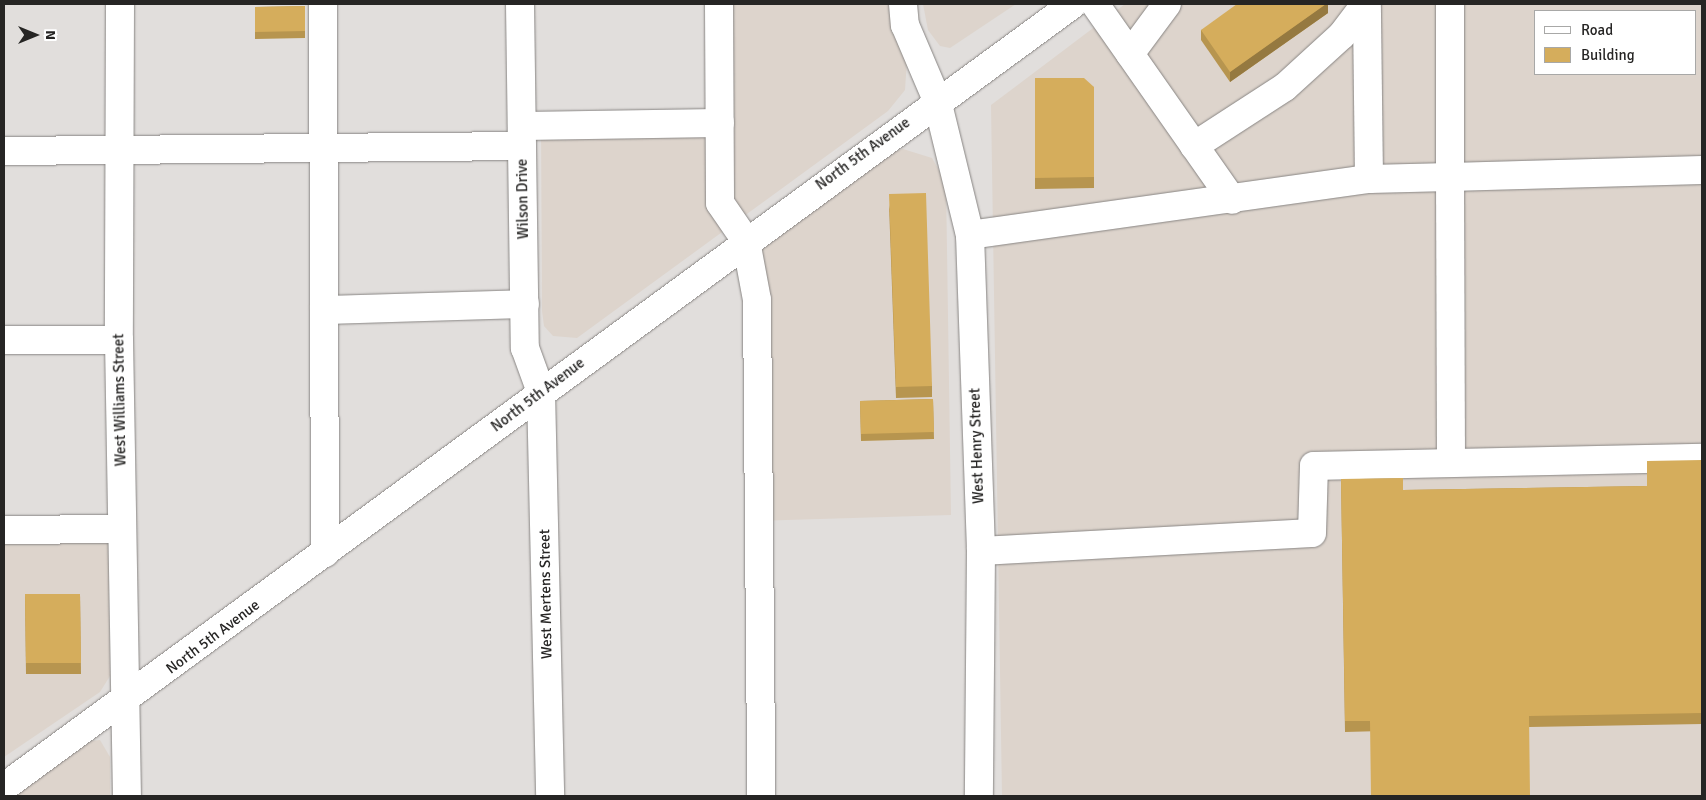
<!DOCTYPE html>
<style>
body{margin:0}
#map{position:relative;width:1706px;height:800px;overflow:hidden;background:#e1dedc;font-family:Signika,sans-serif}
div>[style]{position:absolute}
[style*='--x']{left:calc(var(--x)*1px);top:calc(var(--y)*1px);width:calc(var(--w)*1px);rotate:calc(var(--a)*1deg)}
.built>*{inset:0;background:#ddd4cc}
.roads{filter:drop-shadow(0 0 1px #888583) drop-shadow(0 0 1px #888583)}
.minor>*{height:28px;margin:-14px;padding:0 14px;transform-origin:14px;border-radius:14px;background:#fff}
.wall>*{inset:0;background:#b7954f}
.shaded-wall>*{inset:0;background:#957940}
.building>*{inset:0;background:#d5ad5c}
span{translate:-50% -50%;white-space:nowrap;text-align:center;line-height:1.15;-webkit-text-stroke:4px #fff;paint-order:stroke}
.street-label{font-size:15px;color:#262524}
.frame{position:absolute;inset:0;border:5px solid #262524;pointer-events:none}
.legend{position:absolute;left:1534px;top:10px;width:162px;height:65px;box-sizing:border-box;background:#fff;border:1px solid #a8a8a7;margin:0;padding:6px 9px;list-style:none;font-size:15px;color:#262524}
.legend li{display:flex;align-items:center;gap:10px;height:25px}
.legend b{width:25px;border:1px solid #a8a8a7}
.north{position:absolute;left:10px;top:10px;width:50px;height:50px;-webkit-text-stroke:4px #fff;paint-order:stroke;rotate:90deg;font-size:14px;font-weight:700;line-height:20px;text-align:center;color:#262524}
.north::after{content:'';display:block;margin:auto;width:18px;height:22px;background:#262524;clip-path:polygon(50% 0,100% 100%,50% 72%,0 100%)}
</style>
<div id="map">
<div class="built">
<i style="clip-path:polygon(710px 4px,892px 4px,907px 60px,905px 90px,888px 111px,577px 338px,553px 336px,544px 326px,542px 311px,541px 119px,711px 114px)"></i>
<i style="clip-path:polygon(923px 4px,1016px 4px,950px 48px,940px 46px,928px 30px)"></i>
<i style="clip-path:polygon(evenodd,1125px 4px,1702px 4px,1702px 796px,1002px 796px,991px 105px,1125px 4px,1535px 11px,1695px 11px,1695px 74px,1535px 74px,1535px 11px)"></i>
<i style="clip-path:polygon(903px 149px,932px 158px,946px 183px,951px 515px,752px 521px,742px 265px,889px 153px)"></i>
<i style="clip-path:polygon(4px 537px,109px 537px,110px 676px,100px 692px,4px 757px)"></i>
<i style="clip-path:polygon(100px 740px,110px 757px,110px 796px,13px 796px,91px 741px)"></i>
</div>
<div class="roads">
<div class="minor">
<i style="--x:120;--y:4;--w:336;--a:90.2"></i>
<i style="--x:119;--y:340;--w:456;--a:89"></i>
<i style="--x:323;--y:4;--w:549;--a:89.79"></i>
<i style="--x:520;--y:4;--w:344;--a:89.2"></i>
<i style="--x:525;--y:348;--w:47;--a:70"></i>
<i style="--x:541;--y:392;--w:404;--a:88.7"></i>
<i style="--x:719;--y:4;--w:199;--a:89.7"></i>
<i style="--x:720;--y:203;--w:46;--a:55.6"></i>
<i style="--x:746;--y:241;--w:60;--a:79.4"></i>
<i style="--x:757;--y:300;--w:496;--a:89.5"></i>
<i style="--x:903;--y:4;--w:21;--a:85"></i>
<i style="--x:905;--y:25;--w:82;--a:66.9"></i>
<i style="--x:937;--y:100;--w:139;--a:76.3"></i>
<i style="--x:970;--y:235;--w:316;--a:88"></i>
<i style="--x:981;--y:551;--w:245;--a:90.5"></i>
<i style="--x:1095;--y:4;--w:239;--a:55"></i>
<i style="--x:1450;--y:4;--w:173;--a:90"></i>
<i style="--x:1450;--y:177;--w:252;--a:-1.6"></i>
<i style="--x:1130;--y:54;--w:62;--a:-53.5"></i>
<i style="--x:522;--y:126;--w:198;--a:-0.9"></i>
<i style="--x:1194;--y:146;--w:108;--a:-33"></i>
<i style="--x:1285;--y:87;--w:77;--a:-42.4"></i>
<i style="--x:1342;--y:35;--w:39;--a:-53"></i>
<i style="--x:4;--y:151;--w:518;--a:-0.55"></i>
<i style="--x:1369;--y:179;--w:81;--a:-1.4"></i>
<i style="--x:1450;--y:177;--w:285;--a:89.8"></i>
<i style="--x:970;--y:235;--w:403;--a:-8"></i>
<i style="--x:1369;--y:179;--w:175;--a:-90.7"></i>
<i style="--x:324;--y:310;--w:201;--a:-1.7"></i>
<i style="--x:4;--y:340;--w:115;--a:0"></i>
<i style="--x:4;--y:530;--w:117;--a:-0.5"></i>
<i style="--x:981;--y:551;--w:331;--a:-3.1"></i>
<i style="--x:1312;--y:533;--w:67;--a:-88.3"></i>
<i style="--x:1314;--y:466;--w:388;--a:-1.2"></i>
<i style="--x:4;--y:787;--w:1325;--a:-36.22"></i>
</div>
</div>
<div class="wall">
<i style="clip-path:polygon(1328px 4px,1328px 13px,1230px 82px,1201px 40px,1201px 30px)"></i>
<i style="clip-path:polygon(305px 6px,305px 38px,255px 39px,255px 7px)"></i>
<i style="clip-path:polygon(1035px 78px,1094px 87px,1094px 188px,1035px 189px)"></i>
<i style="clip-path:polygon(889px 205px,932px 386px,932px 397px,896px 398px)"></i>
<i style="clip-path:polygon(933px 399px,934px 439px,861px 441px,860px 401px)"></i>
<i style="clip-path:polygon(1702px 460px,1702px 724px,1529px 727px,1345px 732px,1341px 479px,1403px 490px,1647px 486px)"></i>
<i style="clip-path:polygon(25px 594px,80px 594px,81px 674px,26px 674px)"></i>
</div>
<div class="shaded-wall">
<i style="clip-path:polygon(1326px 4px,1328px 4px,1328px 13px,1230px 82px,1230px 72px)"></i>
</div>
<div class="building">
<i style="clip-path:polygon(1237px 4px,1326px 4px,1230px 72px,1201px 30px)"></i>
<i style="clip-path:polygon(305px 6px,305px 31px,255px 32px,255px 7px)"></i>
<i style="clip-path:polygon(1035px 78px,1084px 78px,1094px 87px,1094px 177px,1035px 178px)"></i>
<i style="clip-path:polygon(926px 193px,932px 386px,896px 387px,889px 194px)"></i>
<i style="clip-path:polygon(933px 399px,934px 432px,861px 434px,860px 401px)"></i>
<i style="clip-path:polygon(1702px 460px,1702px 713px,1529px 716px,1530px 796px,1371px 796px,1370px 721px,1345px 721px,1341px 479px,1403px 478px,1403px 490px,1647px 486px,1647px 461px)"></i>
<i style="clip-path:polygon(25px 594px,80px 594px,81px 663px,26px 663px)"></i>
</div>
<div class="street-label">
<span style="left:863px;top:154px;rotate:-36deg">North 5th Avenue</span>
<span style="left:523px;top:199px;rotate:-91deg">Wilson Drive</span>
<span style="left:538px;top:395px;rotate:-37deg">North 5th Avenue</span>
<span style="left:120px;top:400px;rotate:-91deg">West Williams Street</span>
<span style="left:977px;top:446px;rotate:-92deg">West Henry Street</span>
<span style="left:546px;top:594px;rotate:-91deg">West Mertens Street</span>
<span style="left:213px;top:637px;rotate:-37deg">North 5th Avenue</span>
</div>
<div class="frame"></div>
<ul class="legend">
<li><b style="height:6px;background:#fff"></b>Road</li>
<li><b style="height:14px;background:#d5ad5c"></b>Building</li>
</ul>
<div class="north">N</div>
</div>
